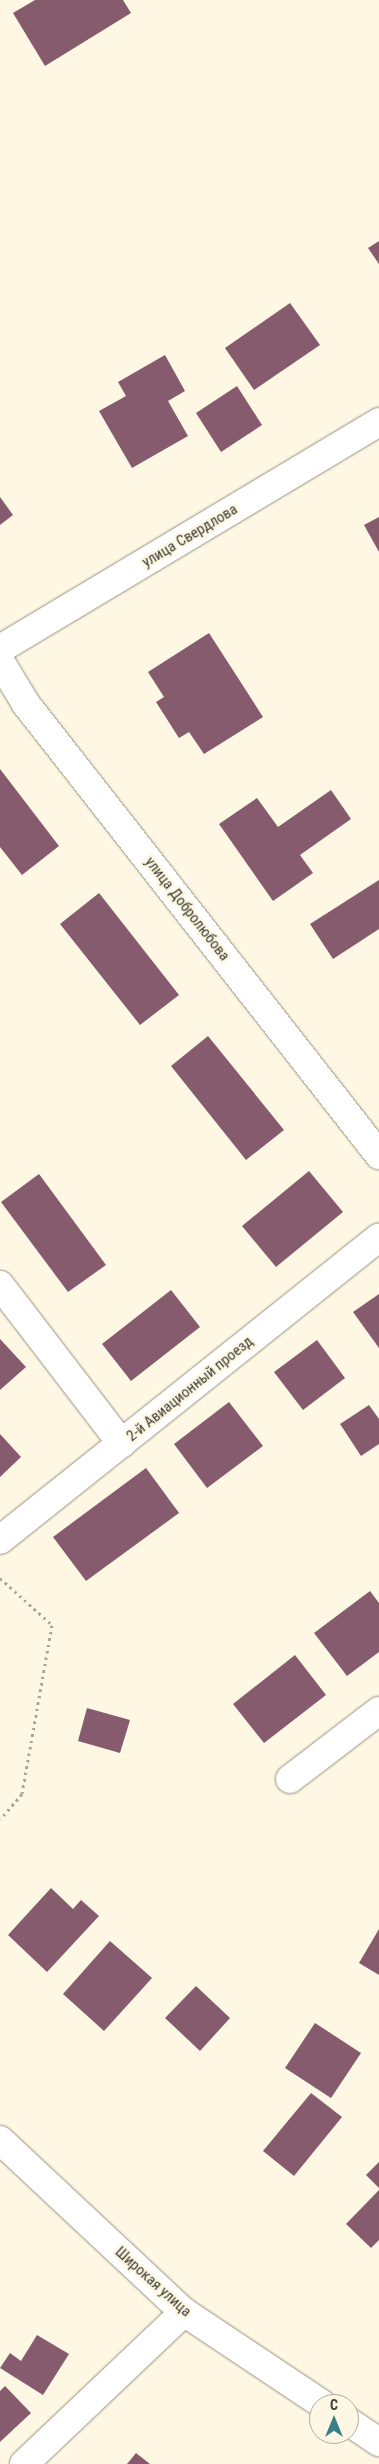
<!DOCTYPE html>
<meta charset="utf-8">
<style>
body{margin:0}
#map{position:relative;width:379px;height:2464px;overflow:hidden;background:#fdf7e4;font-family:"Roboto Condensed",sans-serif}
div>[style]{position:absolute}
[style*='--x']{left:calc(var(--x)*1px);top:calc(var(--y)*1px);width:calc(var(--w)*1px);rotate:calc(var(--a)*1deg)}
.building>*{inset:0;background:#865b6d}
.path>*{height:3px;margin-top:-1.5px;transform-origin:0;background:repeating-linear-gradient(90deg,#a9a597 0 2.5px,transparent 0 6.5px)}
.roads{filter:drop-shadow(0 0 1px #979280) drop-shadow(0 0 1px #979280)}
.minor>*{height:28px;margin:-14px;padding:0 14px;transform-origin:14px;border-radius:14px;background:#fff}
.tertiary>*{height:28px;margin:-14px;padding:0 14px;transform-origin:14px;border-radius:14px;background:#fff}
span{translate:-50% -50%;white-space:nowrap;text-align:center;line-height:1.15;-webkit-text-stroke:5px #fdf7e4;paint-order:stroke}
.street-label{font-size:15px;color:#3c3a32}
.north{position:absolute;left:309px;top:2394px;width:50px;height:50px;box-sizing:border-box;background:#fdf7e4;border:1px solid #b0ab9d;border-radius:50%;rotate:0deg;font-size:14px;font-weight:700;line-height:20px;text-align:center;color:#3c3a32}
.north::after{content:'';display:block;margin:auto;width:18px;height:22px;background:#378086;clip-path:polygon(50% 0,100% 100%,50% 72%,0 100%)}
</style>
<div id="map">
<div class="building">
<i style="clip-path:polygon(35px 0,123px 0,131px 13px,45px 66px,13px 13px)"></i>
<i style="clip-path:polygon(379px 241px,379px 264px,368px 248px)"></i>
<i style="clip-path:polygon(290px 303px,320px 345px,254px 390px,225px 348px)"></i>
<i style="clip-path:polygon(165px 355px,185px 391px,168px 401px,188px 436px,132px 468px,99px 411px,126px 396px,118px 382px)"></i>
<i style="clip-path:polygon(237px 386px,262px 425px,221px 452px,196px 413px)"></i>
<i style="clip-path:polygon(0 497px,13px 515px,0 525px)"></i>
<i style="clip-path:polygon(379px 517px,379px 552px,364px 525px)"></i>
<i style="clip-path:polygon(209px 633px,263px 717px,204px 754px,189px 732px,179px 738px,156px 702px,164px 697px,148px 672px)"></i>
<i style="clip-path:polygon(0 769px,59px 846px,22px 875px,0 847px)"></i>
<i style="clip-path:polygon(331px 790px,351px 819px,300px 855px,313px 873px,273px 901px,219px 824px,257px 798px,278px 827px)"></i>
<i style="clip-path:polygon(379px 880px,379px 929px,333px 959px,310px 924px)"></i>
<i style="clip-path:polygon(99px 893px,179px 995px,140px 1025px,60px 924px)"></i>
<i style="clip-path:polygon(208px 1036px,284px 1130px,246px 1160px,171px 1066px)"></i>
<i style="clip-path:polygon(309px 1171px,343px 1212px,276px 1267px,242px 1226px)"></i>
<i style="clip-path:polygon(39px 1174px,106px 1265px,68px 1292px,1px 1202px)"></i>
<i style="clip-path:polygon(171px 1290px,200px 1327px,131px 1381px,102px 1344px)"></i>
<i style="clip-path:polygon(379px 1294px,379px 1348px,353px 1312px)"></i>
<i style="clip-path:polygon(0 1339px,26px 1367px,0 1390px)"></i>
<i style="clip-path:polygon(317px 1340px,345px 1378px,303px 1410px,274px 1372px)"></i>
<i style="clip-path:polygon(229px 1402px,263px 1446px,207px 1488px,174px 1444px)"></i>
<i style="clip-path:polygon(369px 1405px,379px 1419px,379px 1444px,361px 1456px,340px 1424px)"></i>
<i style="clip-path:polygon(0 1434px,21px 1457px,0 1477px)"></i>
<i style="clip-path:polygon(146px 1468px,179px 1513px,86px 1581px,53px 1537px)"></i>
<i style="clip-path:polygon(370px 1591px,379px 1603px,379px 1652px,347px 1676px,314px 1633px)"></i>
<i style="clip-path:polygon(295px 1655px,326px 1695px,264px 1743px,233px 1704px)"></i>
<i style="clip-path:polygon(87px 1708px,130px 1720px,120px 1753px,78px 1741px)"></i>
<i style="clip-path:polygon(51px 1888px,73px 1909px,81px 1900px,99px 1916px,47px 1972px,8px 1935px)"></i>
<i style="clip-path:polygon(379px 1929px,379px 1975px,359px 1963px)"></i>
<i style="clip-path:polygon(110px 1941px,152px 1978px,104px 2031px,63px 1994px)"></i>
<i style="clip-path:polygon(196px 1986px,230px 2018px,200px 2051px,165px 2018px)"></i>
<i style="clip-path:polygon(315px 2023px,361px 2053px,331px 2098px,285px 2068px)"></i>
<i style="clip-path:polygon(311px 2093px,342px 2117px,294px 2176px,263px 2151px)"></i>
<i style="clip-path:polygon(379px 2162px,379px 2188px,366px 2175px)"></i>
<i style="clip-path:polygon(379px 2190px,379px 2240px,371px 2248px,346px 2224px)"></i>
<i style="clip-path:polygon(37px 2335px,69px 2354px,43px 2395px,0 2368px,10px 2353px,21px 2361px)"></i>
<i style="clip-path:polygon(5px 2386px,31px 2413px,0 2442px,0 2391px)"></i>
<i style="clip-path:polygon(136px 2453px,150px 2464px,127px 2464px)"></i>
</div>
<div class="path">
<i style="--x:0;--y:1578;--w:70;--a:42.1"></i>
<i style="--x:52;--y:1625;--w:172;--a:100.1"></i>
<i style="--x:22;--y:1794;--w:33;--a:131"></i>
</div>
<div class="roads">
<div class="minor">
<i style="--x:0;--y:649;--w:442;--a:-30.9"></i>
<i style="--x:0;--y:1285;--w:200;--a:52.5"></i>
<i style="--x:0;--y:1540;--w:485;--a:-38.6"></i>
<i style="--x:290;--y:1779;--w:112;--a:-37.4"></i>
<i style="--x:24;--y:2464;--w:221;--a:-43.5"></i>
</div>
<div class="tertiary">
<i style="--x:0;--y:661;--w:50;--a:58.8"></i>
<i style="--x:26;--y:704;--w:573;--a:51.95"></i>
<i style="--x:0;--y:2140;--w:252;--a:43.1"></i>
<i style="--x:184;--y:2312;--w:166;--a:33.7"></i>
<i style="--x:349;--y:2422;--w:36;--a:34"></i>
</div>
</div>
<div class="street-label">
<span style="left:190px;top:536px;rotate:-31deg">улица Свердлова</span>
<span style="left:187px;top:909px;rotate:52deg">улица Добролюбова</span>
<span style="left:190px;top:1389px;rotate:-39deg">2-й Авиационный проезд</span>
<span style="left:153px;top:2282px;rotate:42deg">Широкая улица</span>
</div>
<div class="north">С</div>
</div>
